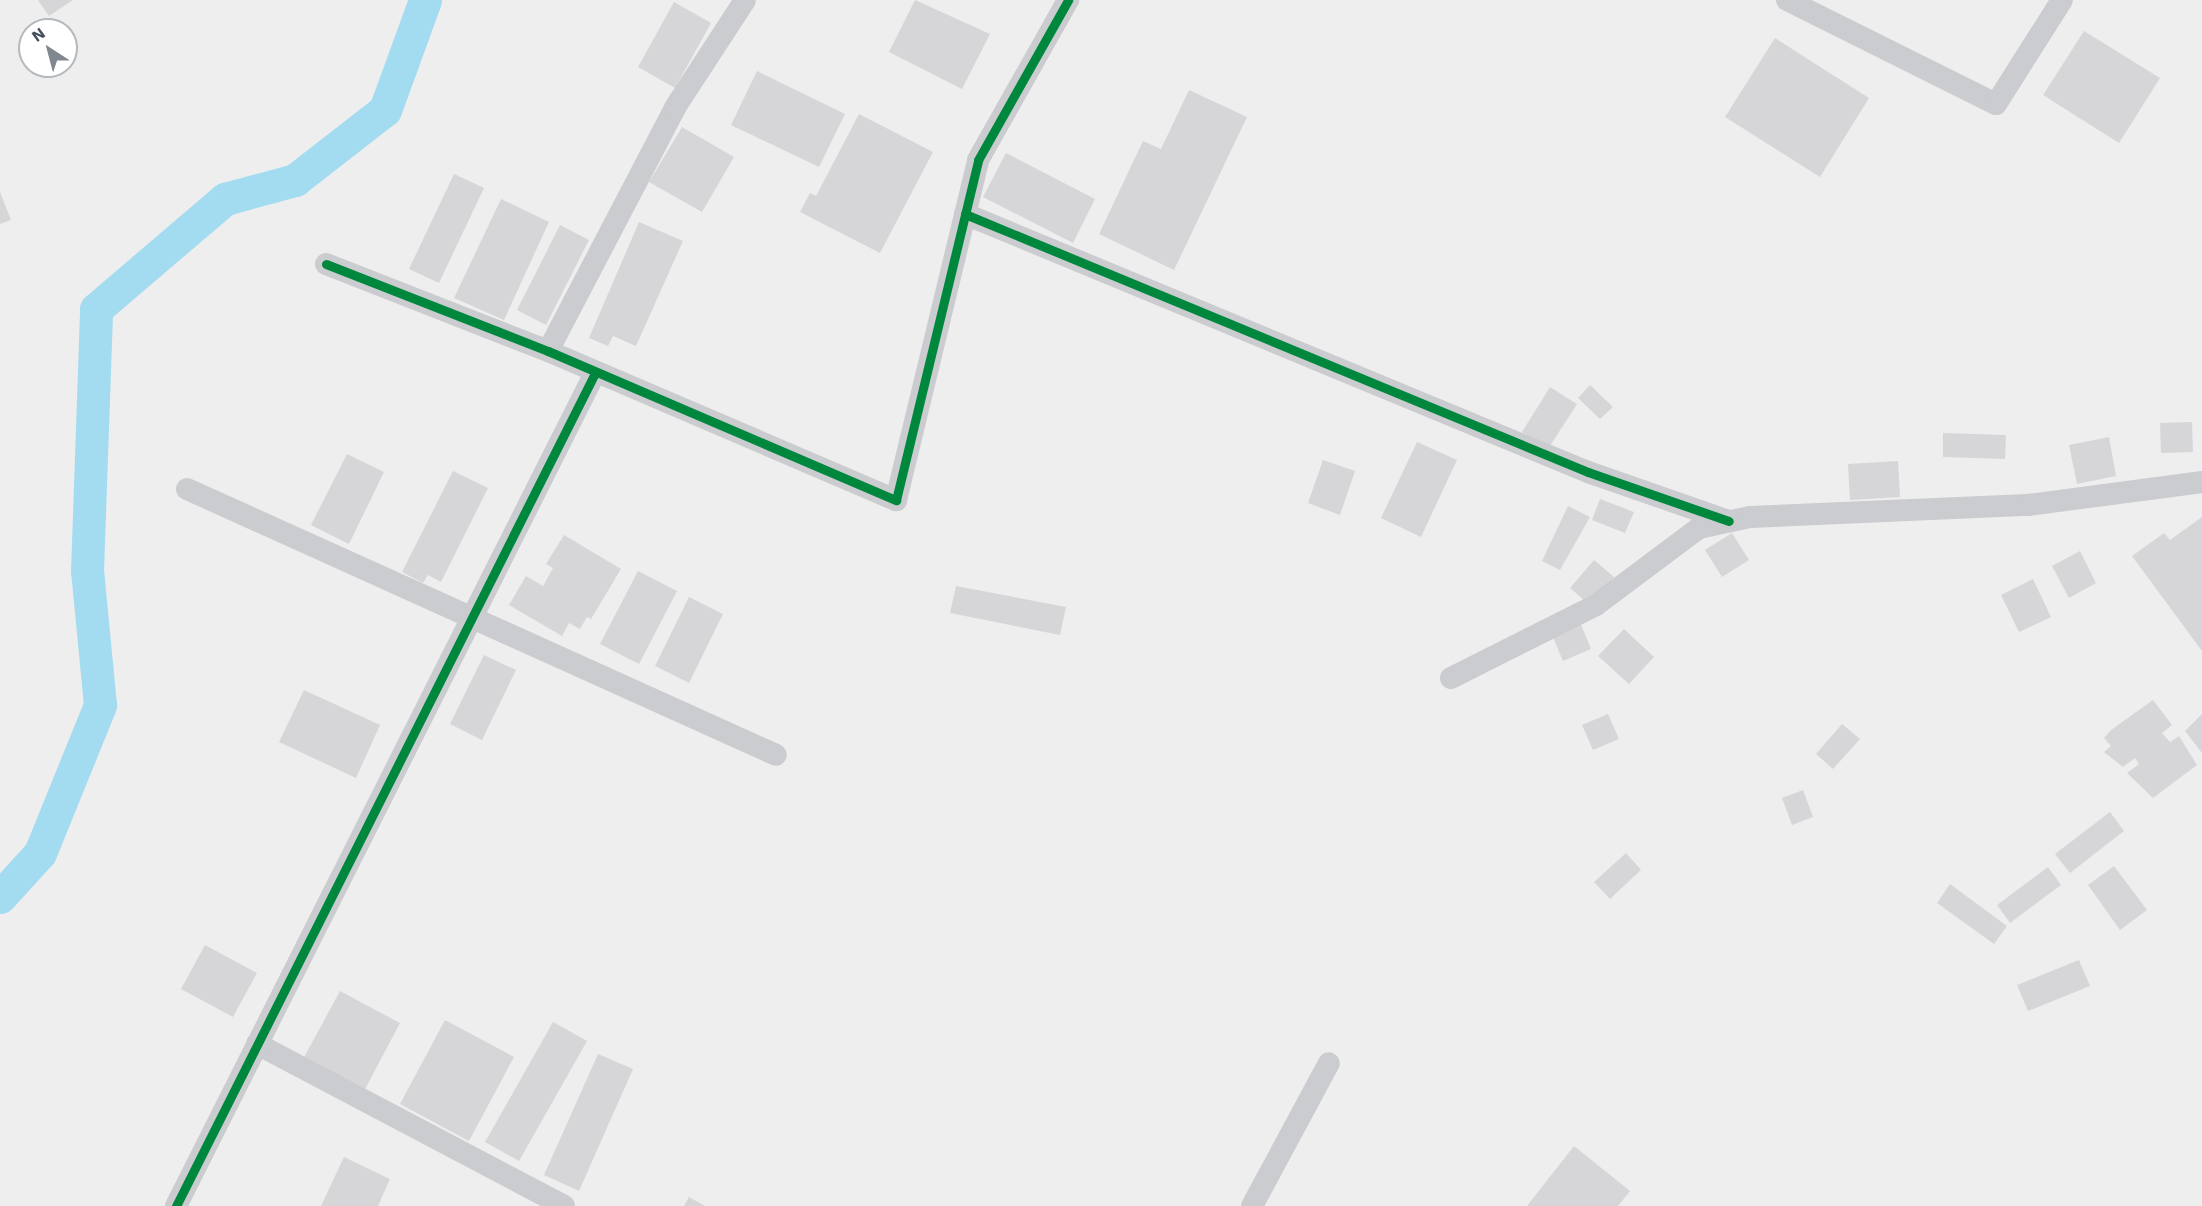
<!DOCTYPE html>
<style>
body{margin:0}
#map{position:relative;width:2202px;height:1206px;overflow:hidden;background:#efeeee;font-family:"Work Sans",sans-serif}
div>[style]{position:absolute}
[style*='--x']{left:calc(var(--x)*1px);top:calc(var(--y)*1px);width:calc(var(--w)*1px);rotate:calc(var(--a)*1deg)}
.river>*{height:33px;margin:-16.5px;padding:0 16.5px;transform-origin:16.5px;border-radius:16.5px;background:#a3dcf0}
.building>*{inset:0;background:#d6d6d8}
.street>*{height:22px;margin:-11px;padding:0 11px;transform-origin:11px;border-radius:11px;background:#cacccf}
.cycleway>*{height:9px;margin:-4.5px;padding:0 4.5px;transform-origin:4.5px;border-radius:4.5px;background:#00873e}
span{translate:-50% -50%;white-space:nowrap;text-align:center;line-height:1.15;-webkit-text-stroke:4.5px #fff;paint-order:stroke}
.north{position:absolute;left:18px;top:18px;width:60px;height:60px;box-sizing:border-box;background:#fff;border:2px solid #b4b9bd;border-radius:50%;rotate:324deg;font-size:16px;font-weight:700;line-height:24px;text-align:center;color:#444f5b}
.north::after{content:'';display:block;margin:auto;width:21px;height:27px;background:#80878e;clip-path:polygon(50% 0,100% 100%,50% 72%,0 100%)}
</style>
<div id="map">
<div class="river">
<i style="--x:0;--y:897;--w:59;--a:-47.7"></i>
<i style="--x:40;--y:853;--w:160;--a:-67.9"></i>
<i style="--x:100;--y:705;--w:135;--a:-95.5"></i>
<i style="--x:87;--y:571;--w:262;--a:-88"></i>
<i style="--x:96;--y:309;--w:170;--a:-40.5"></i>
<i style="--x:225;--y:199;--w:73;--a:-15.2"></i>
<i style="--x:295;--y:180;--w:114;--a:-37.9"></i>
<i style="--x:385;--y:110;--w:117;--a:-70"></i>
</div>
<div class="building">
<i style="clip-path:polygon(38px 0,73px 0,49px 16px)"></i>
<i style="clip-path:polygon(915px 0,990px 34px,962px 89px,889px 52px)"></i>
<i style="clip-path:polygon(674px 2px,711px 23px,675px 88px,638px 67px)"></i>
<i style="clip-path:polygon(2084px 31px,2160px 78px,2119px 143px,2043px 95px)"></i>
<i style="clip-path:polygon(1775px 38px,1869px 98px,1820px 177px,1725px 117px)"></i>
<i style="clip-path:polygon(757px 71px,845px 114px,819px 167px,731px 125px)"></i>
<i style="clip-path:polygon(1189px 90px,1247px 117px,1174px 270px,1099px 234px,1143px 141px,1161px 149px)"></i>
<i style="clip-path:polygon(859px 114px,933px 152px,880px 253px,800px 212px,810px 193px,816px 196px)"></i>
<i style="clip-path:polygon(682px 127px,734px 157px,702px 212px,649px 182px)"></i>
<i style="clip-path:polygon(1006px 153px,1095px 199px,1073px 243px,983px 197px)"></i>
<i style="clip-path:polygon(454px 174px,484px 188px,439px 283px,409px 269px)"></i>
<i style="clip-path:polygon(0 192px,11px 220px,0 224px)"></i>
<i style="clip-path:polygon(501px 199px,549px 222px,504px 320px,454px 298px)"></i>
<i style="clip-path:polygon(639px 222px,683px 241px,636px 346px,613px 336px,608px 346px,589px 338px)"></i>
<i style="clip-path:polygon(560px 225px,589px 240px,546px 325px,517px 310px)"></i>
<i style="clip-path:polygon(1590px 385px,1613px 407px,1600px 419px,1578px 398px)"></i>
<i style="clip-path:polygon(1550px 387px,1577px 404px,1548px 449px,1522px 432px)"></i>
<i style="clip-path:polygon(2192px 422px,2193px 452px,2161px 453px,2160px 423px)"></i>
<i style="clip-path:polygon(1943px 433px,2006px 435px,2005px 459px,1943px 457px)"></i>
<i style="clip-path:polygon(2109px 437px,2116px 476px,2077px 484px,2069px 445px)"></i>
<i style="clip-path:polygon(1417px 442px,1457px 460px,1421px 537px,1381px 518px)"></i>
<i style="clip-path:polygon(347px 454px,384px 472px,349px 544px,311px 525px)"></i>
<i style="clip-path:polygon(1323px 460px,1355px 471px,1340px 515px,1308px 503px)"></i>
<i style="clip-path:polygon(1898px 461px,1900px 497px,1850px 500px,1848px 464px)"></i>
<i style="clip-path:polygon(453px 471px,488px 488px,441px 582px,428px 575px,423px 583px,402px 572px)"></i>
<i style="clip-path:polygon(1600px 499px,1634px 512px,1625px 533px,1592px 520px)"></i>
<i style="clip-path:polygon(1568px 506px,1590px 517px,1560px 570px,1542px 561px)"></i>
<i style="clip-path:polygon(2202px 517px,2202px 651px,2132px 556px,2164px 533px,2170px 540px)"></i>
<i style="clip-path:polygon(1732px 533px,1749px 560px,1722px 577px,1705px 550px)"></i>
<i style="clip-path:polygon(564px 535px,621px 569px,591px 619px,587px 617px,580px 629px,569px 623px,562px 636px,509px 605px,526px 576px,543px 586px,553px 568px,546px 564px)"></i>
<i style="clip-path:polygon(2080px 551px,2096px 583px,2069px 598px,2052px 566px)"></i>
<i style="clip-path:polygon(1594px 560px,1614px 577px,1590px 605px,1570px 588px)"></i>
<i style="clip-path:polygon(638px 571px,677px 591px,639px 664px,600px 644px)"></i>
<i style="clip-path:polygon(2033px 579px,2051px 617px,2019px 632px,2001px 595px)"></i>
<i style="clip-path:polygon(956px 586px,1066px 607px,1060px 635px,950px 613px)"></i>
<i style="clip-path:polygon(689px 597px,723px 614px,689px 683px,655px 666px)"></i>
<i style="clip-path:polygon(1580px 622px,1591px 649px,1563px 661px,1552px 635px)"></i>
<i style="clip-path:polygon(1624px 629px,1654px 657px,1629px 684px,1598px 656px)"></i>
<i style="clip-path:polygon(484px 655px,516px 670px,482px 740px,450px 724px)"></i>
<i style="clip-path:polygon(304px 690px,380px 725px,356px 778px,279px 742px)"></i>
<i style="clip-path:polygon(2153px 700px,2172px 725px,2162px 733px,2170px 742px,2179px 736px,2197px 765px,2153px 798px,2127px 773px,2139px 764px,2135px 758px,2123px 767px,2104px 752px,2111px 746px,2104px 738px,2111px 730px)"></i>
<i style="clip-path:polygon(1608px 714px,1619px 739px,1593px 750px,1582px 725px)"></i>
<i style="clip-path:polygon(2202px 714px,2202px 753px,2185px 731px)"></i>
<i style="clip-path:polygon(1842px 724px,1860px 739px,1833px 769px,1816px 754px)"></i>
<i style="clip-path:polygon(1803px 790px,1813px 817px,1792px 825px,1782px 798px)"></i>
<i style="clip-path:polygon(2110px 812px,2124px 831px,2070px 873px,2055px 854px)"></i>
<i style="clip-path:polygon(1626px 853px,1641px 870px,1610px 899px,1594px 882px)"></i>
<i style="clip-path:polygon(2114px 866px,2147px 910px,2120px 930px,2088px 885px)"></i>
<i style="clip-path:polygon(2048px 867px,2061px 885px,2010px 923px,1997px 905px)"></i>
<i style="clip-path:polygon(1950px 884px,2007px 926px,1994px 944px,1937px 903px)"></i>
<i style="clip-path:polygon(205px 945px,257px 973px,233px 1017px,181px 989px)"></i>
<i style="clip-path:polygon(2079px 960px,2090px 986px,2028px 1011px,2017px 985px)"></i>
<i style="clip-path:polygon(340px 991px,400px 1023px,363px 1093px,302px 1061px)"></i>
<i style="clip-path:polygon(445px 1020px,514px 1057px,469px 1141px,400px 1104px)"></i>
<i style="clip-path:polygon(553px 1022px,587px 1041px,519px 1161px,485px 1142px)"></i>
<i style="clip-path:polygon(598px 1054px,633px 1069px,579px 1191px,544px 1175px)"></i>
<i style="clip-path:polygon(1574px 1146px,1630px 1191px,1618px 1206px,1527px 1206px)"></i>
<i style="clip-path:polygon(344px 1157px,390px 1179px,378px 1206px,321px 1206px)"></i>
<i style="clip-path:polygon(689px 1197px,705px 1206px,684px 1206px)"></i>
</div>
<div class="street">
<i style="--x:1787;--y:0;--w:233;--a:26.5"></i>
<i style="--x:1996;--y:104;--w:123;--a:-57.6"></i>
<i style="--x:965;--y:214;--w:674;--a:22.5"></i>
<i style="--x:1588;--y:472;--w:149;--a:19.2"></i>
<i style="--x:326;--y:264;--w:238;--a:21.4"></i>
<i style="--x:548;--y:351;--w:379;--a:23.2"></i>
<i style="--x:896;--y:500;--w:350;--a:-76.4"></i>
<i style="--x:978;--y:160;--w:184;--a:-60.6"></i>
<i style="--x:548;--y:351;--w:276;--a:-62.4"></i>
<i style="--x:676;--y:106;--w:126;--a:-56.9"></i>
<i style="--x:187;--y:489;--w:646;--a:24.3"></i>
<i style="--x:1451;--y:678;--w:162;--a:-26.7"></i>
<i style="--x:1596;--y:605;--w:129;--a:-36.8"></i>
<i style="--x:1699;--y:528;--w:52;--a:-12.2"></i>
<i style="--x:1750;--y:517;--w:278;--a:-2.5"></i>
<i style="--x:2028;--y:505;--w:176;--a:-7.5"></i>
<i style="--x:257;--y:1044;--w:347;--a:27.8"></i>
<i style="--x:176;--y:1206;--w:930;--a:-63.3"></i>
<i style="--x:1252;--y:1206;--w:162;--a:-61.7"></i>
</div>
<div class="cycleway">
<i style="--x:965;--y:214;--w:674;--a:22.5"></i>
<i style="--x:1588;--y:472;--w:149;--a:19.2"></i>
<i style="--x:326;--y:264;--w:238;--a:21.4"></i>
<i style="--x:548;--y:351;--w:379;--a:23.2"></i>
<i style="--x:896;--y:500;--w:350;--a:-76.4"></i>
<i style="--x:978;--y:160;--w:184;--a:-60.6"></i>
<i style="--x:176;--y:1206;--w:930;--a:-63.3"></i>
</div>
<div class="north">N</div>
</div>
